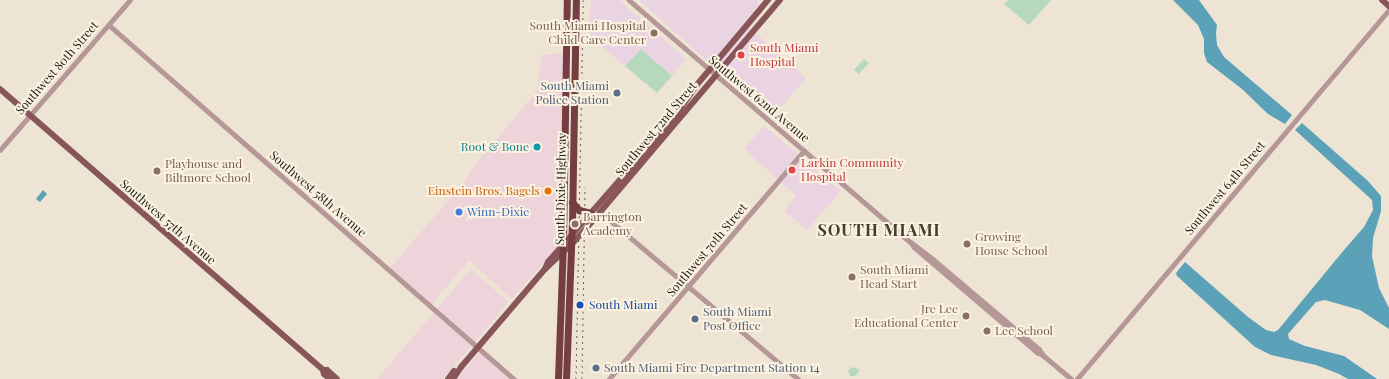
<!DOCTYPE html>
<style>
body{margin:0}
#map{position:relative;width:1389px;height:379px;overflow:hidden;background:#ede4d4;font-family:"Playfair Display",serif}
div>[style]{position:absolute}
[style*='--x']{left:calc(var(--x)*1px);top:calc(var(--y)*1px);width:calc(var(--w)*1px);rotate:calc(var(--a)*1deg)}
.commercial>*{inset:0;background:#eed4da}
.medical>*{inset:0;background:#ead4e2}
.green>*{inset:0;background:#b6d9bd}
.water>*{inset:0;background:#5ba2b9}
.minor>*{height:4.5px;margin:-2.25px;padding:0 2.25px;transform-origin:2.25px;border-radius:2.25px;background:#b59798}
.major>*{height:6px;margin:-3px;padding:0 3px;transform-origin:3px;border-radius:3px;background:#885659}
.highway>*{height:7px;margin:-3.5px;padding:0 3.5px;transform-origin:3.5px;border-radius:3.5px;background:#763e43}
.rail>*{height:1px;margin-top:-0.5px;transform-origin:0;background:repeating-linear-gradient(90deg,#666157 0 2px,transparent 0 6px)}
.dots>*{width:11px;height:11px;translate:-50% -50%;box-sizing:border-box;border:2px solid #fbf2e1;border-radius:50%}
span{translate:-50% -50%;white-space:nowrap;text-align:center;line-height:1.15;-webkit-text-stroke:4px #fbf2e1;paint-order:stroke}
.education-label{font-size:12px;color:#785e54}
.right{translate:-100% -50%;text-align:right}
.left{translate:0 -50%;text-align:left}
.health-label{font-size:12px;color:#be3a42}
.street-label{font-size:12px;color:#1b1812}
.service-label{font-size:12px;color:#4e5e75}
.culture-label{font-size:12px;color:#0d838f}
.food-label{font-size:12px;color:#c56008}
.shop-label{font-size:12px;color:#366cbe}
.transit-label{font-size:12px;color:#164399}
.district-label{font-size:16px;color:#433c2f;font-weight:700;letter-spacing:1px}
</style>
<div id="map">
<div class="commercial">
<i style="clip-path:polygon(563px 53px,560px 244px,512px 299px,469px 260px,432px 304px,390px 268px,466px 180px,470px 171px,537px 91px,542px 55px)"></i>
<i style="clip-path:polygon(471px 269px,509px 302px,443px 379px,377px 379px)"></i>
<i style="clip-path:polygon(478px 354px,481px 354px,509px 379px,457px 379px)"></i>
</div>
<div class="medical">
<i style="clip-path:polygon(591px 0,619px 0,686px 59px,672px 76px,641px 49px,625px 66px,588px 35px)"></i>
<i style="clip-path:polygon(639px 0,757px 0,759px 5px,744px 23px,806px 78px,774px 116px,712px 61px,706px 60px)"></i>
<i style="clip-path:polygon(764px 126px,841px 191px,807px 230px,784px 211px,796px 196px,744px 149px)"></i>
</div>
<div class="green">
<i style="clip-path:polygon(1008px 0,1051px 0,1029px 25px,1004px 4px)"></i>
<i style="clip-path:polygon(641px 49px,672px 76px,657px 93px,625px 66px)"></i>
<i style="clip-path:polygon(864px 59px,869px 63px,859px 74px,854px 70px)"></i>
<i style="clip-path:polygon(853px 367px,860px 370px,855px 376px,850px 376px,848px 370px)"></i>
</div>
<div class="water">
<i style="clip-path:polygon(1173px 0,1199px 0,1217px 25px,1216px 33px,1217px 45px,1224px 57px,1292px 115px,1285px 124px,1268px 114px,1242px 89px,1207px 62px,1204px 53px,1204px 39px,1198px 25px)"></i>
<i style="clip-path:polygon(1302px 123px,1368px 181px,1381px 196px,1381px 211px,1373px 238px,1372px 256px,1379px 288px,1389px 308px,1389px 329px,1360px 310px,1325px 300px,1316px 302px,1288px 334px,1289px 339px,1305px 346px,1344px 356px,1377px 379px,1348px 379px,1339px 374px,1316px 365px,1271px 355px,1255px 347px,1177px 276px,1176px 273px,1185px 262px,1248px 317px,1266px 330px,1274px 332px,1278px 330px,1344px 250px,1364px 227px,1373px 210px,1372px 200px,1295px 130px)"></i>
<i style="clip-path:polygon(43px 190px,47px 194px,40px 202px,36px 199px)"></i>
</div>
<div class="minor">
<i style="--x:629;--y:0;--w:373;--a:40.7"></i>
<i style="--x:912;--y:243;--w:26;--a:37"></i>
<i style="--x:933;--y:259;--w:139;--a:40.3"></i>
<i style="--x:1039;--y:349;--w:9;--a:54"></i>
<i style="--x:1044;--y:356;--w:35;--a:40"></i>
<i style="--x:109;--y:25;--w:538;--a:41.16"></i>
<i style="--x:0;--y:150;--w:198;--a:-49.1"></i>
<i style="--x:600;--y:212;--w:259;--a:40.1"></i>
<i style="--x:912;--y:243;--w:4;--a:63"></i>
<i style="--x:914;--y:247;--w:162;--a:40.5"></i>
<i style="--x:1037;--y:352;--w:7;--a:27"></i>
<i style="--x:609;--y:379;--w:300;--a:-49.5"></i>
<i style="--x:1077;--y:379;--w:483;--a:-49.8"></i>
</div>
<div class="major">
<i style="--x:1382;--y:0;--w:9;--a:41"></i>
<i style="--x:0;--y:89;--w:428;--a:41"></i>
<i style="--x:323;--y:370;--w:4;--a:76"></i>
<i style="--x:324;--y:374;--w:8;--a:40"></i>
<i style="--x:545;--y:269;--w:35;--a:-43"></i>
<i style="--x:571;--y:245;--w:36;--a:-48"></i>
<i style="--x:595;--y:218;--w:286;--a:-49.7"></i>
<i style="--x:323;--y:370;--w:4;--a:0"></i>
<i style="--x:327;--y:370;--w:13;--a:42"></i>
<i style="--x:448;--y:379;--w:10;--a:-53"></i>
<i style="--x:453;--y:379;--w:14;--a:-56"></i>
<i style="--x:461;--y:367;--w:129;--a:-49.4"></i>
<i style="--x:545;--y:269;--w:8;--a:-67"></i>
<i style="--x:548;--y:262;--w:190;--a:-48.8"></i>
<i style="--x:673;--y:119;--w:39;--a:-55"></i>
<i style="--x:695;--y:87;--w:114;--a:-50"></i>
</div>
<div class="highway">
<i style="--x:572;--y:202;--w:11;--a:49"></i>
<i style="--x:579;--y:210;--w:12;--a:14"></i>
<i style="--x:558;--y:379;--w:135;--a:-87.9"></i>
<i style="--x:563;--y:244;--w:244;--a:-89.1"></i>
<i style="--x:566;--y:379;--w:155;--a:-87.8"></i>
<i style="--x:572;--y:224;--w:224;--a:-89"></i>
</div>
<div class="rail">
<i style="--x:576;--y:379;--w:379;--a:-88.9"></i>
<i style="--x:582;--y:379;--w:192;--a:-89.1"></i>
</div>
<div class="dots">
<i style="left:654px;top:33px;background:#8d6e63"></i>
<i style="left:741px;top:55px;background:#e0444e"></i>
<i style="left:617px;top:93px;background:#5c6f8a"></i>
<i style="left:537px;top:147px;background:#0f9aa8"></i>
<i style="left:792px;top:170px;background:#e0444e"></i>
<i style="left:157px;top:171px;background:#8d6e63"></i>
<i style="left:548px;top:191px;background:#e8710a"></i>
<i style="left:459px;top:212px;background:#3f7fe0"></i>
<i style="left:575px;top:224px;background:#8d6e63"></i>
<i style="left:967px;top:244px;background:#8d6e63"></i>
<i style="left:852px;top:277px;background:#8d6e63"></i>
<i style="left:580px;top:305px;background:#1a4fb4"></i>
<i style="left:966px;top:316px;background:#8d6e63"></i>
<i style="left:695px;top:319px;background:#5c6f8a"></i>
<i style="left:987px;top:331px;background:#8d6e63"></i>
<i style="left:596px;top:368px;background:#5c6f8a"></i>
</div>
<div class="education-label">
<span class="right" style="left:646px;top:33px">South Miami Hospital<br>Child Care Center</span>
<span class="left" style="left:165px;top:171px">Playhouse and<br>Biltmore School</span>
<span class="left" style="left:583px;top:224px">Barrington<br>Academy</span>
<span class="left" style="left:975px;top:244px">Growing<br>House School</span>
<span class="left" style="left:860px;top:277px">South Miami<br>Head Start</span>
<span class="right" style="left:958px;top:316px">Jre Lee<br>Educational Center</span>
<span class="left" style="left:995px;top:331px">Lee School</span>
</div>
<div class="health-label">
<span class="left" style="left:750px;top:55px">South Miami<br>Hospital</span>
<span class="left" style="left:801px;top:170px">Larkin Community<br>Hospital</span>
</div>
<div class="street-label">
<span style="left:57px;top:68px;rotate:-49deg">Southwest 80th Street</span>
<span style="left:759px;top:99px;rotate:40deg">Southwest 62nd Avenue</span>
<span style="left:656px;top:129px;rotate:-50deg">Southwest 72nd Street</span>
<span style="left:1225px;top:188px;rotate:-50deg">Southwest 64th Street</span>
<span style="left:561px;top:189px;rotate:-89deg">South Dixie Highway</span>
<span style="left:318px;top:194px;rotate:41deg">Southwest 58th Avenue</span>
<span style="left:168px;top:222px;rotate:41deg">Southwest 57th Avenue</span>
<span style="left:707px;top:250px;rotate:-50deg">Southwest 70th Street</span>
</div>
<div class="service-label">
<span class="right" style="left:609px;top:93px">South Miami<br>Police Station</span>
<span class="left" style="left:703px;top:319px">South Miami<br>Post Office</span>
<span class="left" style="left:604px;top:368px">South Miami Fire Department Station 14</span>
</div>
<div class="culture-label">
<span class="right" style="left:529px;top:147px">Root &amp; Bone</span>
</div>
<div class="food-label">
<span class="right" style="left:540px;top:191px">Einstein Bros. Bagels</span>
</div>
<div class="shop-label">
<span class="left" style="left:467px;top:212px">Winn-Dixie</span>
</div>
<div class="transit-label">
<span class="left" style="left:589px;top:305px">South Miami</span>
</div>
<div class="district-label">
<span style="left:879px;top:230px">SOUTH MIAMI</span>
</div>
</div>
